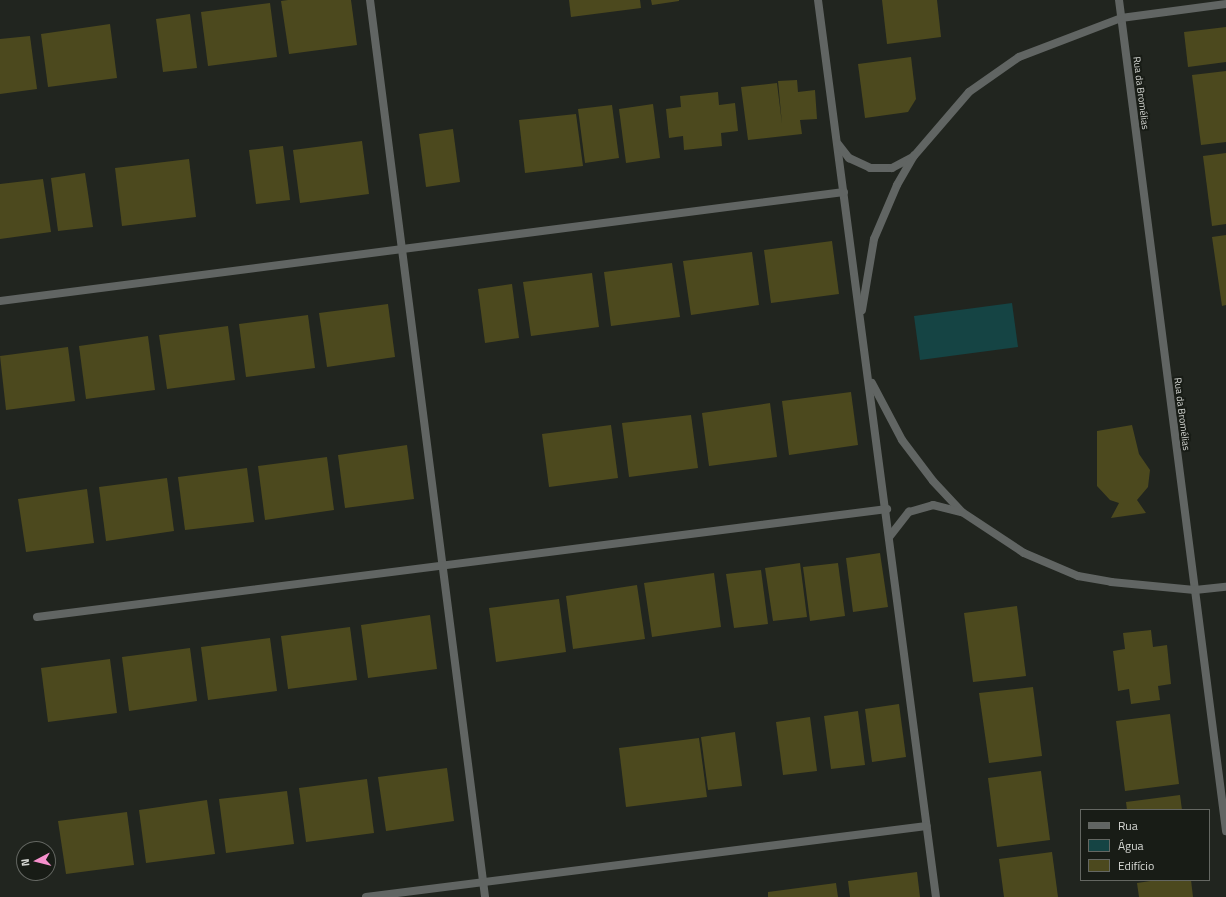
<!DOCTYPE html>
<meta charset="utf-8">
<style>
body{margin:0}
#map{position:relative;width:1226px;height:897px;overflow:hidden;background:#21251f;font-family:"Titillium Web",sans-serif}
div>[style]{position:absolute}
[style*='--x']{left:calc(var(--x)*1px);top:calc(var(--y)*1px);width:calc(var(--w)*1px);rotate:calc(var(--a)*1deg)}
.water>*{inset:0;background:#154444}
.building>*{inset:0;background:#4c491e}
.minor>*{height:8px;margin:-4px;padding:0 4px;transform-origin:4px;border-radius:4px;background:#616563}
span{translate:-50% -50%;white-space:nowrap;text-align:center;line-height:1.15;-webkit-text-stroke:4px #181c16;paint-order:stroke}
.street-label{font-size:10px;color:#d6d8d4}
.legend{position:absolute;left:1080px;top:809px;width:130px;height:72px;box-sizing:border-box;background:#181c16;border:1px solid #646762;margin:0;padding:5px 7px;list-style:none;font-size:12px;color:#d6d8d4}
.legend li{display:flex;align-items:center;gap:8px;height:20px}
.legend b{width:20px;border:1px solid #646762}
.north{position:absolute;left:16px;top:841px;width:40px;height:40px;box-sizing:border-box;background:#181c16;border:1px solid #646762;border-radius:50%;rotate:263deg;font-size:11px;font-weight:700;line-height:16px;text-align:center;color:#d6d8d4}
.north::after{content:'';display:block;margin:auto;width:14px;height:18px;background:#f790cd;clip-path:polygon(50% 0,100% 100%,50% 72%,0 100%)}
</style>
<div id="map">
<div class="water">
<i style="clip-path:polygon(1012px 303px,1018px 347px,920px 360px,914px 316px)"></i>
</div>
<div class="building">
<i style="clip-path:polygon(288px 0,351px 0,357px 45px,289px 54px,281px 1px)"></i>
<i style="clip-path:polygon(569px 0,640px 0,641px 8px,571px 17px)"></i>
<i style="clip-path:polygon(651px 0,679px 0,679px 1px,652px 5px)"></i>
<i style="clip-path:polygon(882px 0,937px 0,941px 37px,887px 44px)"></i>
<i style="clip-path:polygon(270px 3px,277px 57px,208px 66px,201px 12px)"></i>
<i style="clip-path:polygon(190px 14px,197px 68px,163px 72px,156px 19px)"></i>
<i style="clip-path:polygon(110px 24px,117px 78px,48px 87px,41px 34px)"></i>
<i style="clip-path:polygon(1226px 27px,1226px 62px,1188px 67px,1184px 32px)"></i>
<i style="clip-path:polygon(30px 36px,37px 89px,0 94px,0 39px)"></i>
<i style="clip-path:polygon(911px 57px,916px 99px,908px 112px,865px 118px,858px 64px)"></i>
<i style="clip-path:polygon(1226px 71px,1226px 142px,1201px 145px,1192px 75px)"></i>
<i style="clip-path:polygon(797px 80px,798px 92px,815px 90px,817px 119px,800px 120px,802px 134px,748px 140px,741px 87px,777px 83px,782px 124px,778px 81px)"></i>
<i style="clip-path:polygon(718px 92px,719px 105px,735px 103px,738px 131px,721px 133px,722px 146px,684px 150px,683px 136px,669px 138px,666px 109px,681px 107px,680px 96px)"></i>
<i style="clip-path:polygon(653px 104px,660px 158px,626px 163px,619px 109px)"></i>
<i style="clip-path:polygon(612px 105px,619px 158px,585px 163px,578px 109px)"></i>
<i style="clip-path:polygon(576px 114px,583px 166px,525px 173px,519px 120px)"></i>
<i style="clip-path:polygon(453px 129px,460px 182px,426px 187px,419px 134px)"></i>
<i style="clip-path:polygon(362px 141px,369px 194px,300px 203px,293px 150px)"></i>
<i style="clip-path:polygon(283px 146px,290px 200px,256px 204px,249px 150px)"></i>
<i style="clip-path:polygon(1226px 153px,1226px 224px,1212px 226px,1203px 156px)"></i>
<i style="clip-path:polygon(189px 159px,196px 217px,122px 226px,115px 168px)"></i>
<i style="clip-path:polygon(85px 173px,93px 227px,58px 231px,51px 178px)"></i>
<i style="clip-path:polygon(43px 179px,51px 232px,0 239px,0 184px)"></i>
<i style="clip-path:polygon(1226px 235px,1226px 305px,1222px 306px,1212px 237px)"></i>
<i style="clip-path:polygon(832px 241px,839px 294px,771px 303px,764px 250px)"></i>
<i style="clip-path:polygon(752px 252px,759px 305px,691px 315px,683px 261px)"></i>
<i style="clip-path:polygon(672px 263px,680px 317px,611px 326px,604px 272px)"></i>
<i style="clip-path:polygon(592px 273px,599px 327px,531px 336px,523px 282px)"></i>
<i style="clip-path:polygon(512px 284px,519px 338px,485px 343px,478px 289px)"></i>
<i style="clip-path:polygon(388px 304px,395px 357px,327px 367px,319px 313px)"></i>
<i style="clip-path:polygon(308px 315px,315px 368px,246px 377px,239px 324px)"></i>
<i style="clip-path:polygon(228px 326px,235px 380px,167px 389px,159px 335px)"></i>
<i style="clip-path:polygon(148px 336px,155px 390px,86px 399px,79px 346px)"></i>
<i style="clip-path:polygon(68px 347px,75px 401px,6px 410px,0 356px)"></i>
<i style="clip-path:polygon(851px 392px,858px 445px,789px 455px,782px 401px)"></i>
<i style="clip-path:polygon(770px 403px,777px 457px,709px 466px,702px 413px)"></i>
<i style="clip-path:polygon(691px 415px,698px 468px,629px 477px,622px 423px)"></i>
<i style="clip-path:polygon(611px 425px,618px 478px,549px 487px,542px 434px)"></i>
<i style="clip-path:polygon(1132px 425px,1139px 454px,1150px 470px,1148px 487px,1137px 500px,1146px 513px,1111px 518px,1119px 503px,1110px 500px,1097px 486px,1097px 431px)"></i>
<i style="clip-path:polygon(407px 445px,414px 499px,345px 508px,338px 455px)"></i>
<i style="clip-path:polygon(327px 457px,334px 510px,265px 520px,258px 466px)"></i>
<i style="clip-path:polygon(247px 468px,254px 522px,185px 530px,178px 477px)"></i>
<i style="clip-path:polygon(167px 478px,174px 531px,106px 541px,99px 487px)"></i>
<i style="clip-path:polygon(87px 489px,94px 543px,26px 552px,18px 499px)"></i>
<i style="clip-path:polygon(880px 553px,888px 607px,853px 612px,846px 558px)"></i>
<i style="clip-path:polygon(800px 563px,807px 617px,773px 621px,765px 568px)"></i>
<i style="clip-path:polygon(838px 563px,845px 616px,810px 621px,803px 567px)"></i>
<i style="clip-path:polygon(761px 570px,768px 624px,734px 628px,726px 574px)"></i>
<i style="clip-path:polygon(714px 573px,721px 627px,652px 637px,644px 583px)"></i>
<i style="clip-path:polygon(637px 585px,645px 639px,573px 649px,566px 596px)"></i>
<i style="clip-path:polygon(559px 599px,566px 652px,496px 662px,489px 608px)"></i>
<i style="clip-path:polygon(1017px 606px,1026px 676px,973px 682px,964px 613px)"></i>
<i style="clip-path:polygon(430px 615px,437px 669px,368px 678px,361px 625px)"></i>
<i style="clip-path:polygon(350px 627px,357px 680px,288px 689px,281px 636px)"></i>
<i style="clip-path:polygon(1151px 630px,1153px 647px,1167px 645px,1171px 684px,1158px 686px,1160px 700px,1131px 704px,1129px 689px,1118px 691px,1113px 651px,1125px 649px,1123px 633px)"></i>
<i style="clip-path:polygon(270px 638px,277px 691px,208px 700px,201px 647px)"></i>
<i style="clip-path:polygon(190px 648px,197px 701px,129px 711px,122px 657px)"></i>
<i style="clip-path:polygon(110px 659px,117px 713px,48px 722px,41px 668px)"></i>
<i style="clip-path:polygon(1033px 687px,1042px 756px,989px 763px,979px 693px)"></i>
<i style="clip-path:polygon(899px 704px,906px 757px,872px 762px,865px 709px)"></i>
<i style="clip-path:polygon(858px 711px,865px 765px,831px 769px,824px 716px)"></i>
<i style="clip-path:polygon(1170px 714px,1179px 784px,1125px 791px,1116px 721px)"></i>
<i style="clip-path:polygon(810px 717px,817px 771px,783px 775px,776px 722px)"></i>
<i style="clip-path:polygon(735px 732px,742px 786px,708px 790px,701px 737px)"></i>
<i style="clip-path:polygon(699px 738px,707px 797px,626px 807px,619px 748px)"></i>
<i style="clip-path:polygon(447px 768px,454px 821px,386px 831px,378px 777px)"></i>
<i style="clip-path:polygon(1041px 771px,1050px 840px,997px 847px,988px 778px)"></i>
<i style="clip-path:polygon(367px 779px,374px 833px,306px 842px,299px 788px)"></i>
<i style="clip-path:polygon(287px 791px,294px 844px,226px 853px,219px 799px)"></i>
<i style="clip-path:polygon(1180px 795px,1182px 810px,1127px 810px,1126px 802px)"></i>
<i style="clip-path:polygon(207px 800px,215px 854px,146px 863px,139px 810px)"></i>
<i style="clip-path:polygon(127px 812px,134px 865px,66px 874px,58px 821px)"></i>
<i style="clip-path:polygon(1052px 852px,1058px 897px,1004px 897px,999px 859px)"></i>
<i style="clip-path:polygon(917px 872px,920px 897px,850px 897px,848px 881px)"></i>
<i style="clip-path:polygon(1157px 880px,1191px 880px,1193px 897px,1139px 897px,1137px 883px)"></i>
<i style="clip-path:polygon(836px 883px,838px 897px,768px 897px,768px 892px)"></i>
</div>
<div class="minor">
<i style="--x:370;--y:0;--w:904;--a:82.69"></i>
<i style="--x:818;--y:0;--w:905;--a:82.51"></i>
<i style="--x:1119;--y:0;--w:838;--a:82.66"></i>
<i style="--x:838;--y:144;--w:18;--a:52"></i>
<i style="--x:849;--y:158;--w:23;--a:25"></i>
<i style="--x:870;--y:168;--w:22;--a:0"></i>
<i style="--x:892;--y:168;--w:24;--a:-28"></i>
<i style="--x:0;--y:301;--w:851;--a:-7.36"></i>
<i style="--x:862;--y:310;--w:72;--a:-80.4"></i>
<i style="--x:874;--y:239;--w:59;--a:-66.9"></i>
<i style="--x:897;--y:185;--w:34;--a:-60"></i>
<i style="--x:914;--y:156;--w:84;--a:-49.3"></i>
<i style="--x:969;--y:92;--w:61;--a:-35"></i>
<i style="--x:1019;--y:57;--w:109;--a:-20.9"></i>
<i style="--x:1121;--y:18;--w:106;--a:-7.6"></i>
<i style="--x:872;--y:383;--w:64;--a:62.2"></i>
<i style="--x:902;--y:440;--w:51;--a:52.9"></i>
<i style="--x:933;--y:481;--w:42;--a:46.9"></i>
<i style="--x:962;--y:512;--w:74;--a:33.5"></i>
<i style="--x:1024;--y:553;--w:59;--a:23.1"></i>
<i style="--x:1078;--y:576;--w:34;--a:10"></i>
<i style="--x:1111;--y:582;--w:84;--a:5.4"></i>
<i style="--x:1195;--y:590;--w:31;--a:-6"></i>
<i style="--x:890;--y:536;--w:31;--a:-52"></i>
<i style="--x:909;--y:512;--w:25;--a:-16"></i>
<i style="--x:933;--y:505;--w:30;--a:14"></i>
<i style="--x:37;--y:617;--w:857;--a:-7.24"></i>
<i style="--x:366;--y:897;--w:565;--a:-7.21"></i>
</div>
<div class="street-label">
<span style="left:1141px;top:93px;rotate:83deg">Rua da Bromélias</span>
<span style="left:1182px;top:414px;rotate:83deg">Rua da Bromélias</span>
</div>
<ul class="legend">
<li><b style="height:5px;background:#616563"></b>Rua</li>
<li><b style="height:11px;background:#154444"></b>Água</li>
<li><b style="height:11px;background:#4c491e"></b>Edifício</li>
</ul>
<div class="north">N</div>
</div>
